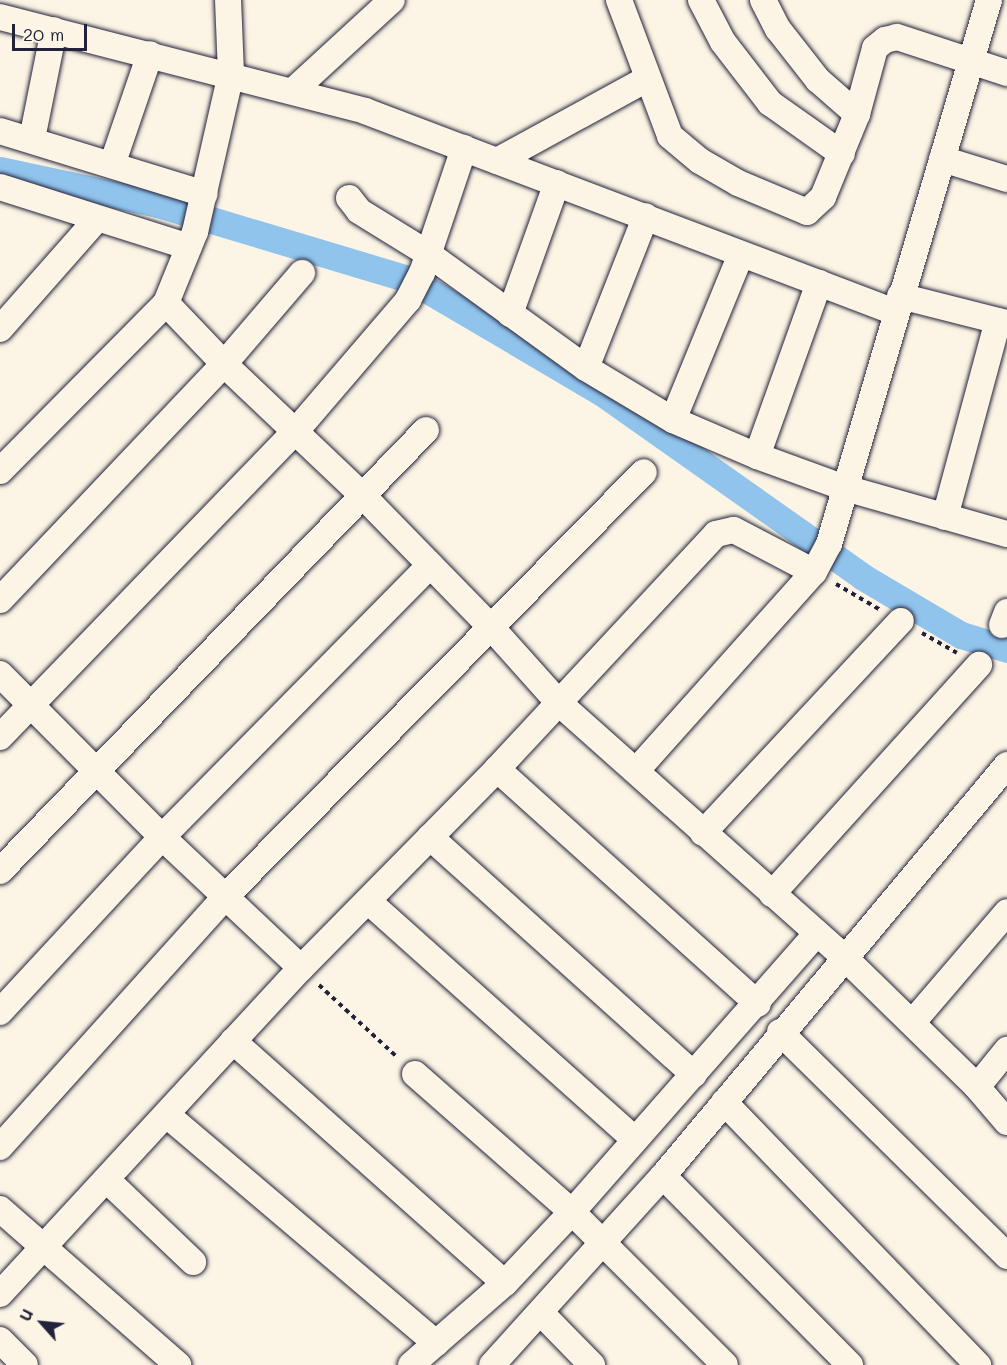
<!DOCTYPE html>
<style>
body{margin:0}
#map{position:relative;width:1007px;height:1365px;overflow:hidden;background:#fcf5e5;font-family:Mali,sans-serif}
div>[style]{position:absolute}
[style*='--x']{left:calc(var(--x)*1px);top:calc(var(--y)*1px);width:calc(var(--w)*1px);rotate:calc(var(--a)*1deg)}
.canal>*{height:27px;margin:-13.5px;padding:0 13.5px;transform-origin:13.5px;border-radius:13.5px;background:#90c4ed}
.path>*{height:4px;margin-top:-2px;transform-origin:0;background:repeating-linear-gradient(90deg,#22223b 0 4.5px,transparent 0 9px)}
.roads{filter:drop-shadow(0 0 2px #22223b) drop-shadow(0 0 2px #22223b)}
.minor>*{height:26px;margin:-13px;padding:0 13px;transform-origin:13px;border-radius:13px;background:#fcf5e5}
span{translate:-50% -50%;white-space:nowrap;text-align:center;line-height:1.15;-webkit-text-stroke:4.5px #fcf5e5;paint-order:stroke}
.north{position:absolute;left:12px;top:1293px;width:60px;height:60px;-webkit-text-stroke:4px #fcf5e5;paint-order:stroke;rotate:297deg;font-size:16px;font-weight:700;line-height:24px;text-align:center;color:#22223b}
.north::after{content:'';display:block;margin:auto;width:21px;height:27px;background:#22223b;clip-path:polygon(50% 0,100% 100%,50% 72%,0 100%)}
.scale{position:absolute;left:12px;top:24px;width:75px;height:27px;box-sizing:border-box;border:3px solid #22223b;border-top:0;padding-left:8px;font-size:18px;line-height:21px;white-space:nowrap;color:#22223b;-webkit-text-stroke:4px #fcf5e5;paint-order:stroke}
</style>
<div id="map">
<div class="canal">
<i style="--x:0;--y:170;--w:162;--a:12.1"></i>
<i style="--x:158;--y:204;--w:264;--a:16.7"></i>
<i style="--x:426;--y:289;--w:203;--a:30.5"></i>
<i style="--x:601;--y:392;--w:321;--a:35.2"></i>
<i style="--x:863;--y:577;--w:114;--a:30.6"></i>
<i style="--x:961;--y:635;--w:48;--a:16.9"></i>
</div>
<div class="path">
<i style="--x:836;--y:584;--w:50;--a:30.2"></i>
<i style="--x:922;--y:633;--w:40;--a:29.7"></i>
<i style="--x:319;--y:985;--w:106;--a:42.7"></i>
</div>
<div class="roads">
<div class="minor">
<i style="--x:619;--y:0;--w:145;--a:69.4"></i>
<i style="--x:670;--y:136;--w:39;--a:40"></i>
<i style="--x:700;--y:161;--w:44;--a:30.1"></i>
<i style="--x:738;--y:183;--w:75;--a:22.8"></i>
<i style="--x:807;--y:212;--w:22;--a:-43"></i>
<i style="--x:823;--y:197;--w:90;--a:-67.7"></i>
<i style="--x:857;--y:114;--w:68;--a:-74.7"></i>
<i style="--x:875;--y:48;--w:13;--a:-39"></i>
<i style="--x:885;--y:40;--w:12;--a:-14"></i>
<i style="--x:897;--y:37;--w:116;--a:18.1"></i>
<i style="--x:701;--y:0;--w:47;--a:62.4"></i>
<i style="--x:723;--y:42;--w:77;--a:52.4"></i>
<i style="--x:770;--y:103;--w:88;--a:35.3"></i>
<i style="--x:763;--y:0;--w:33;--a:63"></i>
<i style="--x:778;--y:29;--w:65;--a:51.9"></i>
<i style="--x:818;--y:80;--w:52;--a:41.1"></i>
<i style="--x:0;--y:17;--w:377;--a:14.4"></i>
<i style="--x:365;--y:111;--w:567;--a:20.77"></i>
<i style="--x:293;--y:91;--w:134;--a:-42.6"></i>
<i style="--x:0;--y:131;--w:214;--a:17.1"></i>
<i style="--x:32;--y:139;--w:111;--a:-78.6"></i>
<i style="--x:942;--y:159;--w:68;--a:17.1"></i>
<i style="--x:497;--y:161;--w:171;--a:-28.7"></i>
<i style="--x:112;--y:165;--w:117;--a:-71.1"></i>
<i style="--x:0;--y:187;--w:198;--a:17.6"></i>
<i style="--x:349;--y:198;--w:16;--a:52"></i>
<i style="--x:359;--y:211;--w:80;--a:31.7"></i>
<i style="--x:427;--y:253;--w:196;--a:35.9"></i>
<i style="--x:586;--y:368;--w:101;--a:30.9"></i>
<i style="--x:673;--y:420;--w:91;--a:23.2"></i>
<i style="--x:757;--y:456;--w:94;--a:20"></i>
<i style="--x:845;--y:488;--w:168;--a:15.9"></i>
<i style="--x:900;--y:296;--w:110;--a:14.2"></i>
<i style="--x:166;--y:303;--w:84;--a:46.4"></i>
<i style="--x:224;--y:364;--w:193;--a:43.5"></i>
<i style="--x:364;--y:497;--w:182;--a:45.7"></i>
<i style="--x:491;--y:627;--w:102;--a:48.2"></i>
<i style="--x:559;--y:703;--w:382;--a:41.7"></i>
<i style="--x:844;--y:957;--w:186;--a:44.3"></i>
<i style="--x:977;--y:1087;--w:46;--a:49.4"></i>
<i style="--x:510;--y:314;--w:139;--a:-70.3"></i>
<i style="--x:0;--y:329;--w:147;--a:-48.6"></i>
<i style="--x:586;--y:368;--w:163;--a:-68.5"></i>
<i style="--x:673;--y:420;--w:179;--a:-67.7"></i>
<i style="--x:757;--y:456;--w:184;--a:-70.3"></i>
<i style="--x:0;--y:471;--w:236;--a:-45.3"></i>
<i style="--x:166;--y:303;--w:77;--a:-67.8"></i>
<i style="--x:195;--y:232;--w:162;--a:-77.2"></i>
<i style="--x:231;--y:74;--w:74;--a:-92.3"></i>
<i style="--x:945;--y:517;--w:203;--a:-74.9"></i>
<i style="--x:0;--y:600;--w:325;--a:-46.5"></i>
<i style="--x:224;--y:364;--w:120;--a:-49.4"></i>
<i style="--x:1002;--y:625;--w:14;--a:-69"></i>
<i style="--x:0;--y:674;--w:230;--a:45.2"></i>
<i style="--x:162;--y:837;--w:191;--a:43.3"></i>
<i style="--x:0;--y:737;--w:424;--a:-46"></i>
<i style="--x:295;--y:432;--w:174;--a:-49.4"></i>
<i style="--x:408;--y:300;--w:30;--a:-63"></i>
<i style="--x:422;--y:273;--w:132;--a:-71.4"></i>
<i style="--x:497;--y:769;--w:351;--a:42"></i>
<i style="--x:636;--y:771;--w:267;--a:-48.2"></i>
<i style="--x:814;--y:572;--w:32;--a:-62"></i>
<i style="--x:829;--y:544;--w:567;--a:-73.61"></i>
<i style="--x:703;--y:833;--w:290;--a:-47"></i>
<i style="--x:430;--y:837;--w:355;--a:42"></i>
<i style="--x:0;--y:871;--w:613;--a:-45.99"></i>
<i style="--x:772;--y:894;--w:309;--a:-47.9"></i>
<i style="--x:368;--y:901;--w:358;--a:41.8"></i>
<i style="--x:0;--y:1012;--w:238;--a:-47.2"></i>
<i style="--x:162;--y:837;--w:382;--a:-45.4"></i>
<i style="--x:912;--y:1023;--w:146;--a:-49.4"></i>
<i style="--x:780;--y:1032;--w:319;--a:44.6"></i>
<i style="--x:233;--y:1041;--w:364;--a:41.7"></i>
<i style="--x:415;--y:1074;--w:209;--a:41.3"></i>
<i style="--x:572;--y:1212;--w:216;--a:45"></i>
<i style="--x:977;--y:1087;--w:48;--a:-51"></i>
<i style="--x:724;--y:1102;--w:366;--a:46"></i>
<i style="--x:167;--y:1115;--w:353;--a:40.3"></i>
<i style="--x:0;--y:1147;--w:338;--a:-48"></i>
<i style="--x:226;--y:896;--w:595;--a:-45.41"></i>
<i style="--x:663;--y:1176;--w:266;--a:45.3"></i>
<i style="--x:107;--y:1180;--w:119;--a:43.6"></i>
<i style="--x:0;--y:1209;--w:237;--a:41.2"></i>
<i style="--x:0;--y:1294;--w:444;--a:-47.3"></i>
<i style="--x:301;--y:968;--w:279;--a:-45.4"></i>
<i style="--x:497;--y:769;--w:321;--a:-47"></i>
<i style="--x:716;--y:534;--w:18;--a:-13"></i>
<i style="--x:734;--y:530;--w:90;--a:27.7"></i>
<i style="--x:541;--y:1313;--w:73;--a:45.6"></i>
<i style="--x:0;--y:1340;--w:35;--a:45"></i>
<i style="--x:411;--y:1365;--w:125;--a:-41.1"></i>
<i style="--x:505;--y:1283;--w:98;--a:-46.7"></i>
<i style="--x:572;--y:1212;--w:371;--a:-48.7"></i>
<i style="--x:492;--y:1365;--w:255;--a:-47.9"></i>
<i style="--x:663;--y:1176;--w:536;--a:-50.07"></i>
</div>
</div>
<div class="north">U</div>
<div class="scale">20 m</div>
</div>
